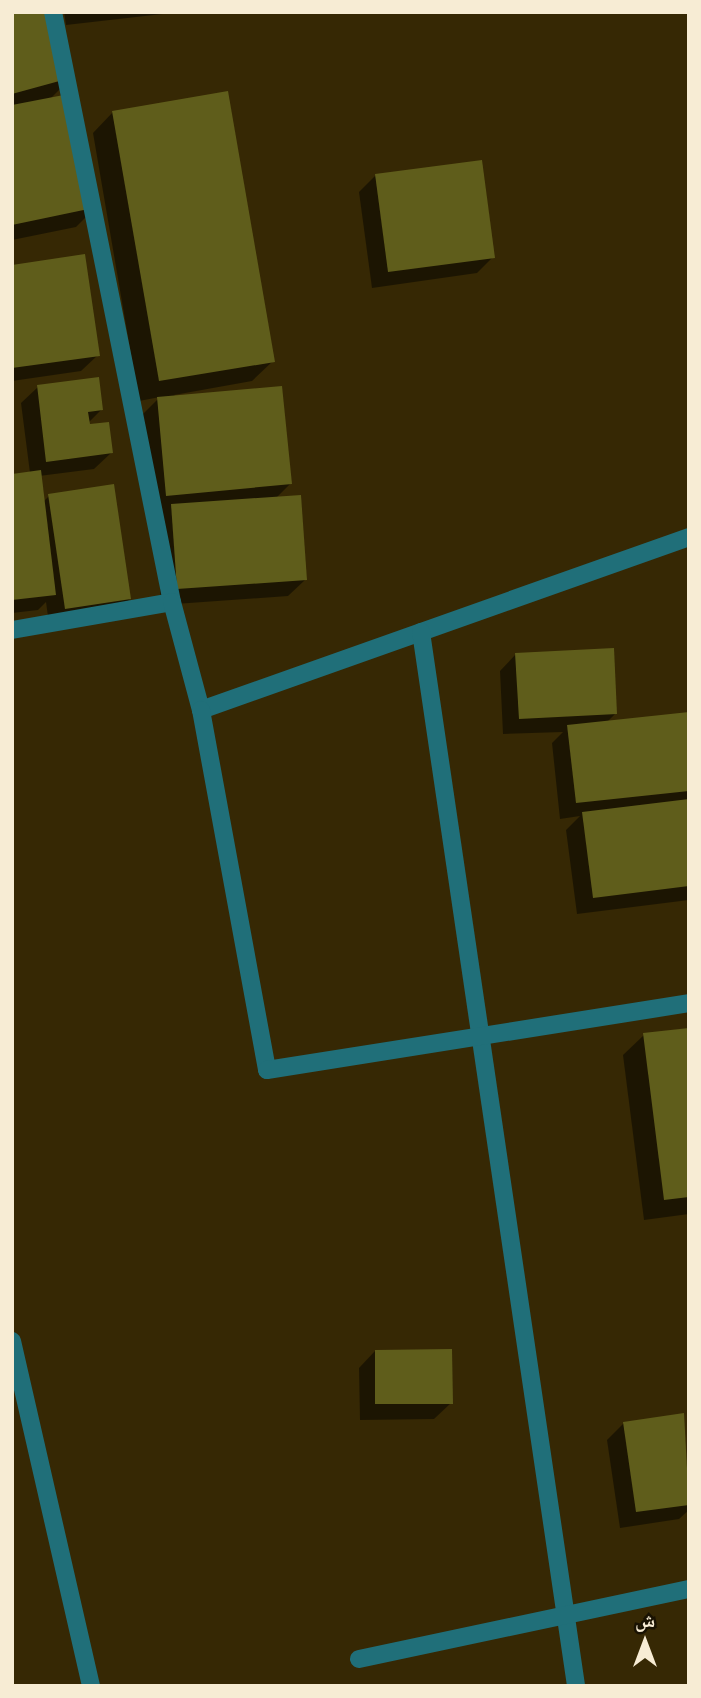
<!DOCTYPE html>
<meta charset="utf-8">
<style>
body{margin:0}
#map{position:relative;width:701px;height:1698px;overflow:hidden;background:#362804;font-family:"Fira Sans Condensed","Noto Naskh Arabic",sans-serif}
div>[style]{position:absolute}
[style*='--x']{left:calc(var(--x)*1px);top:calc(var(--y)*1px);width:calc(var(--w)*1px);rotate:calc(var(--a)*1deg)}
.shadow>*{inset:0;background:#0007}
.building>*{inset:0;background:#5f5d1b}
.minor>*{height:18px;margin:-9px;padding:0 9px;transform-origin:9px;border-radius:9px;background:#206f79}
span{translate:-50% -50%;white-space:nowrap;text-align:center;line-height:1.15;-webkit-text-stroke:6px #191202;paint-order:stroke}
.frame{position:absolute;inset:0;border:14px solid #f7ecd4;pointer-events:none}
.north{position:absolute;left:610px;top:1607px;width:70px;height:70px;-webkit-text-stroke:5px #191202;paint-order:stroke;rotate:0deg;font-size:19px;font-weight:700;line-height:28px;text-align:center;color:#f7ecd4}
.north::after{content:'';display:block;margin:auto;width:24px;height:32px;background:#f7ecd4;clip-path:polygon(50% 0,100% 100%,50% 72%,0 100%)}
</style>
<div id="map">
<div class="shadow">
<i style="clip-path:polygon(12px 12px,72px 77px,50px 99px,96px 207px,76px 227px,12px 240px)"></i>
<i style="clip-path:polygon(64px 12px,180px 12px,66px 25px)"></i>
<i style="clip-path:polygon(113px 112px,273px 361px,252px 381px,174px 395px,290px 484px,275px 499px,305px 580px,288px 596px,161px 605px,156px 522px,163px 514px,147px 516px,137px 420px,160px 397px,139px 401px,93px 133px)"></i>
<i style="clip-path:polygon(375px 176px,493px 257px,477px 273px,372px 288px,359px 192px)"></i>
<i style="clip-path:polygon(12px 267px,98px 355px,81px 371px,12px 381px)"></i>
<i style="clip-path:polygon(38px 387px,102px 409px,88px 423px,111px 453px,94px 469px,39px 476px,43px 502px,49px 496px,130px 599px,113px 615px,49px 624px,46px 602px,38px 610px,12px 613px,12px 476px,30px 473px,21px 403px)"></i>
<i style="clip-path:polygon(516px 654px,615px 714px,606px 723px,689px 714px,689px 900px,577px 914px,566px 830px,580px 816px,560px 819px,552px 743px,563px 732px,503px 734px,500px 671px)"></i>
<i style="clip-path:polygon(689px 1029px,689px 1214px,644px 1220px,623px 1055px,644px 1035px)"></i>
<i style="clip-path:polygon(375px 1351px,451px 1403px,434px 1419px,360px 1420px,359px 1368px)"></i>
<i style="clip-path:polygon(683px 1415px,689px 1510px,679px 1519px,620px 1528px,607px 1440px,623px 1424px)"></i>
</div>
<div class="building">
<i style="clip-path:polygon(12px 12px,56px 12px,74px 77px,12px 94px)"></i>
<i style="clip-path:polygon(228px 91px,275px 362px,159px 381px,112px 111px)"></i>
<i style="clip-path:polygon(74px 93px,98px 207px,12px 225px,12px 105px)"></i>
<i style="clip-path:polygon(482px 160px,495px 258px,388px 272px,375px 174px)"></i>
<i style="clip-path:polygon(85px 254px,100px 356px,12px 368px,12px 265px)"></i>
<i style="clip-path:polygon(99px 377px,103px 410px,88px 412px,90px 424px,109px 422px,113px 453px,46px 462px,37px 385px)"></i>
<i style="clip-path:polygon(282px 386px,292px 484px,166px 496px,157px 397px)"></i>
<i style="clip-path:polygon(41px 470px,56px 595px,12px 600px,12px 474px)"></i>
<i style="clip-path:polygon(114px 484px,131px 599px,65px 609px,48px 494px)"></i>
<i style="clip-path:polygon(301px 495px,307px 580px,177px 589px,171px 504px)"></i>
<i style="clip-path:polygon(614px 648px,617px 714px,519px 719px,515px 653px)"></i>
<i style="clip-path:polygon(689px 712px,689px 791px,576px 803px,567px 725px)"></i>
<i style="clip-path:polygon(689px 799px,689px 886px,593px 898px,582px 812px)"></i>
<i style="clip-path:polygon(689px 1028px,689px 1197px,664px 1200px,643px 1033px)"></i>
<i style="clip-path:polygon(452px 1349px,453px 1404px,375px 1404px,375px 1350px)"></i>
<i style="clip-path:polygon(684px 1413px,689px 1505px,636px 1512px,623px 1422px)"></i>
</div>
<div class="minor">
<i style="--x:53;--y:12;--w:602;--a:78.6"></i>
<i style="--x:12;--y:630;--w:162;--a:-9.9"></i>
<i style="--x:172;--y:602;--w:112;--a:75"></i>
<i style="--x:201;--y:710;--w:518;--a:-19.52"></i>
<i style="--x:421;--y:632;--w:1065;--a:81.63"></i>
<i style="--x:201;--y:710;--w:366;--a:79.6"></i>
<i style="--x:267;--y:1070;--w:427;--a:-9"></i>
<i style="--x:12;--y:1341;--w:354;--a:77.1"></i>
<i style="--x:359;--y:1659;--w:337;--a:-12"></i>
</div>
<div class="frame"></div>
<div class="north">ش</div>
</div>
